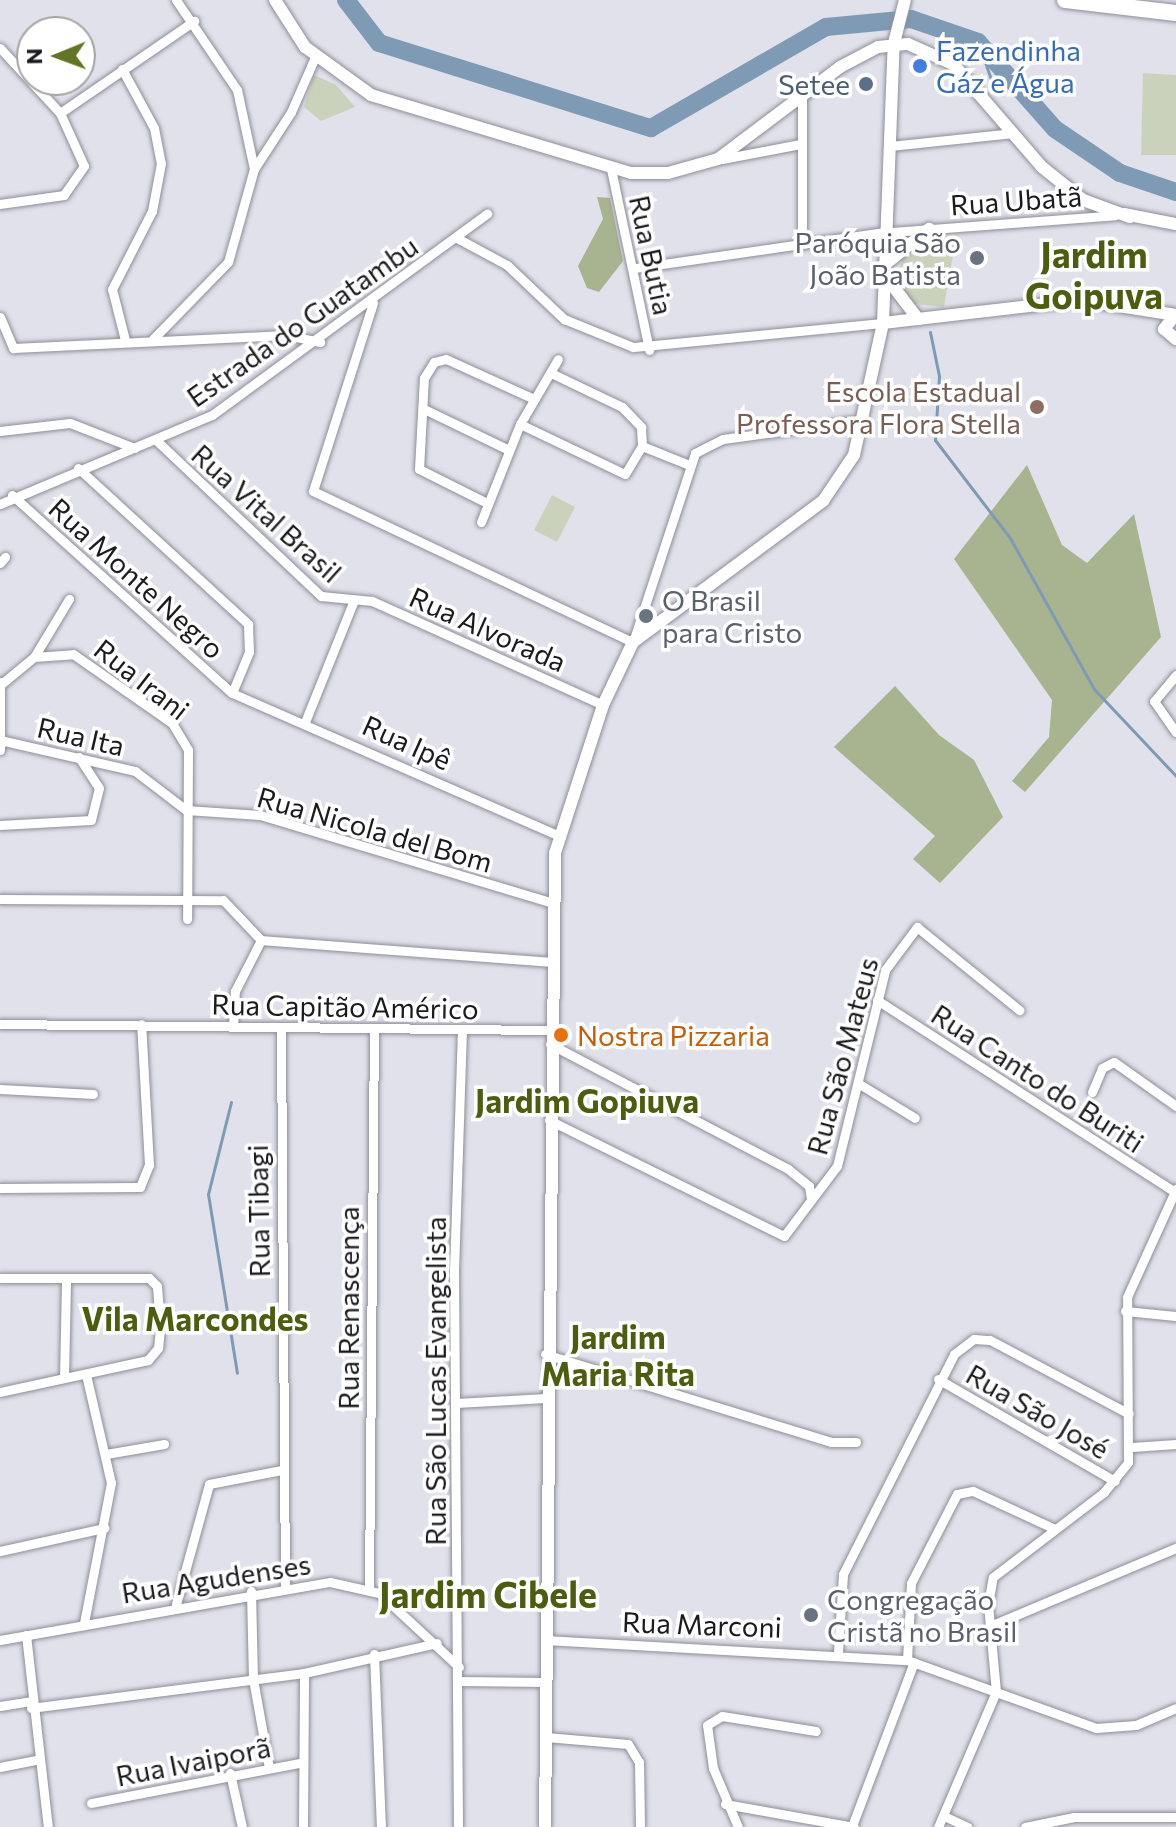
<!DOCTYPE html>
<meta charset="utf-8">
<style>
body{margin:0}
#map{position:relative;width:1176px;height:1827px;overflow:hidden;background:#e0e1eb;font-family:Commissioner,sans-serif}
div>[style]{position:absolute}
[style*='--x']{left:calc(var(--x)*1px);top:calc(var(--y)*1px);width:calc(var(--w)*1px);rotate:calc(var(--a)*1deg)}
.green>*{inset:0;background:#cbd2bc}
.forest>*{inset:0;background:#a8b38f}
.stream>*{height:3px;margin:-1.5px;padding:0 1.5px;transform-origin:1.5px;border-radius:1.5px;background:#7f9ab5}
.river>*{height:18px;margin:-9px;padding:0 9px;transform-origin:9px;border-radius:9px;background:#7f9ab5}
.roads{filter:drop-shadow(0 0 2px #8d8e96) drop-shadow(0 0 2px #8d8e96)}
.street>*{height:9px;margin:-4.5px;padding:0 4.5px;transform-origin:4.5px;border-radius:4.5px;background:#fff}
.secondary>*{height:12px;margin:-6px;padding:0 6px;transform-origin:6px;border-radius:6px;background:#fff}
.highway>*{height:16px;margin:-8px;padding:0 8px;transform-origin:8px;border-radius:8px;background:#fff}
.dots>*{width:22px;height:22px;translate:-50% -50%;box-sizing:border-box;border:4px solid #fff;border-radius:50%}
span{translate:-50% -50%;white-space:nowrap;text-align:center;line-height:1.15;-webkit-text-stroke:7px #fff;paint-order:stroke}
.shop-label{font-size:28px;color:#366cbe}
.left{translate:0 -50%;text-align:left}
.service-label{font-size:28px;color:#4e5e75}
.right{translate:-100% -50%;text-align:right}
.street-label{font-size:28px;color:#1b1b1e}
.worship-label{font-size:28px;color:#5b616d}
.education-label{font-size:28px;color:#785e54}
.food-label{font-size:28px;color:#c56008}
.quarter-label{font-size:32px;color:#4c5d0f;font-weight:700}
.district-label{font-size:36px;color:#4c5d0f;font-weight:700}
.north{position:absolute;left:16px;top:16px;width:80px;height:80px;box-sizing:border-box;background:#fff;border:2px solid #a4a4a5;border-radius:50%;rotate:269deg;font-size:22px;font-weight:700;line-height:32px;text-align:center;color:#1b1b1e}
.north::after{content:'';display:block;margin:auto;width:28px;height:36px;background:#627524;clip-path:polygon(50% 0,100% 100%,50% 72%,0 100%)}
</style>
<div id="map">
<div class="green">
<i style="clip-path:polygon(1143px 73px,1176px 75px,1176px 155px,1141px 155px)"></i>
<i style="clip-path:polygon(314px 75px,336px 85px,355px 107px,321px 121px,304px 107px)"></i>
<i style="clip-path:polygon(956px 238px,944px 307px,907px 303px,898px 284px,902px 258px)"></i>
<i style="clip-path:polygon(552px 495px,575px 507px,557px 542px,534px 530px)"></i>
</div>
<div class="forest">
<i style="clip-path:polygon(597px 197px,610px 198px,623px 261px,599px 292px,587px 288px,578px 266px,603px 219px)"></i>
<i style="clip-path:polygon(1027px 465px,1062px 545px,1087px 563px,1134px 514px,1161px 637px,1025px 792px,1012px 781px,1049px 737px,1052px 700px,954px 559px)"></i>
<i style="clip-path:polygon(895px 686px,939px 735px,974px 760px,1003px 817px,940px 883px,913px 859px,935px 836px,834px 747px)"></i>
</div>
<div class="stream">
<i style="--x:978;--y:42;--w:46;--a:70.8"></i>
<i style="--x:930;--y:332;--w:45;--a:78.4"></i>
<i style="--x:939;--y:376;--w:64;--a:93.6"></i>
<i style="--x:935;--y:440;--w:123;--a:52.6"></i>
<i style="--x:1010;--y:538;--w:173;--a:60.9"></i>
<i style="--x:1094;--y:689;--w:120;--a:46.7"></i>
<i style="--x:231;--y:1102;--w:95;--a:104"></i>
<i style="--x:208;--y:1194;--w:181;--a:80.8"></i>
</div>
<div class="river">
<i style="--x:346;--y:0;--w:54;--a:52.5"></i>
<i style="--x:379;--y:43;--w:285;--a:17.4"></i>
<i style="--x:651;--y:128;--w:202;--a:-30"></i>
<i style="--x:826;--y:27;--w:85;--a:-5.4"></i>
<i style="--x:911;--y:19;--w:71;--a:18.9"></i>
<i style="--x:978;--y:42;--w:116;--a:48.5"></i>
<i style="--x:1055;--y:129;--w:78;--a:34.1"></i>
<i style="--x:1120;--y:173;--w:59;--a:18.7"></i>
</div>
<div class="roads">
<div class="street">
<i style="--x:0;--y:48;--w:88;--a:47.3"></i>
<i style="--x:60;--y:113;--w:58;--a:65.6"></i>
<i style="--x:84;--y:166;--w:35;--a:125"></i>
<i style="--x:64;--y:195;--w:65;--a:172"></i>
<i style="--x:122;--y:69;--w:67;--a:61.5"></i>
<i style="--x:154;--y:128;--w:36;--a:79"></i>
<i style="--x:161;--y:163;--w:49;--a:100.6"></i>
<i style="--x:152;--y:211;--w:88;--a:117.1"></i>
<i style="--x:112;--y:289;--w:53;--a:75.7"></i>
<i style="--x:60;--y:113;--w:163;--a:-34.5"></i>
<i style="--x:890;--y:146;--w:124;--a:-6"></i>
<i style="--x:722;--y:159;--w:80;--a:-10.8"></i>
<i style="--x:254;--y:169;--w:68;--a:-57"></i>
<i style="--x:291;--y:112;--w:60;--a:-66.4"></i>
<i style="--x:611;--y:169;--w:185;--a:78.1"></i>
<i style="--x:457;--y:238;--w:57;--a:28.4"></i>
<i style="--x:507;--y:265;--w:79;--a:43.5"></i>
<i style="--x:564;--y:319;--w:74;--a:22.1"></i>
<i style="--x:633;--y:347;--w:251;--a:-5.5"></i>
<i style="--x:802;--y:243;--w:146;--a:-90"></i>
<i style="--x:635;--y:268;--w:246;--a:-8.2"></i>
<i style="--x:878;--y:233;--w:238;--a:-4.3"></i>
<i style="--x:373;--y:303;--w:197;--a:107.7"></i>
<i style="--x:313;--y:491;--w:354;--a:25.3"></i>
<i style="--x:633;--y:642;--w:199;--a:-71.8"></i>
<i style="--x:695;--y:453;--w:31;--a:-27"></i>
<i style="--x:723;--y:439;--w:140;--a:-7.8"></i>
<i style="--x:0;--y:317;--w:34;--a:67"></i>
<i style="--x:13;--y:348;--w:274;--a:-2.7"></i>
<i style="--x:287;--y:335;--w:34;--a:12"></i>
<i style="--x:153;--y:339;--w:107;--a:-45.8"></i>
<i style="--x:228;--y:262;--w:97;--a:-74.4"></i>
<i style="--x:254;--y:169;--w:81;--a:-102.1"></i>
<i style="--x:237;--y:90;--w:109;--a:-124.1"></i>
<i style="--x:551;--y:373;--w:79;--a:25.6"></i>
<i style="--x:622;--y:407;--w:28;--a:46"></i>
<i style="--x:641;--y:427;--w:19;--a:87"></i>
<i style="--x:642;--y:446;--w:48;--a:21.8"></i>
<i style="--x:424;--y:409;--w:94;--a:25.8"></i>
<i style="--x:520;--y:424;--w:116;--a:25.5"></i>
<i style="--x:625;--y:474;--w:33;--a:-59"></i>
<i style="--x:0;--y:431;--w:70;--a:-6.5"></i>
<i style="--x:70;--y:423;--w:69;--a:21.3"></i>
<i style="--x:157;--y:441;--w:226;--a:43.4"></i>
<i style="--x:321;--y:596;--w:51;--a:5.6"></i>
<i style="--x:372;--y:601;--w:253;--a:24.2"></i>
<i style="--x:78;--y:468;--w:231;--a:42.5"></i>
<i style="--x:248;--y:624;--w:28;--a:88"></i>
<i style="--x:249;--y:652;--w:44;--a:112.5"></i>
<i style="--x:12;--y:495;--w:296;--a:42"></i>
<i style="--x:232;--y:693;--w:359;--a:23.6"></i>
<i style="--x:487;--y:503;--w:76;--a:-153.4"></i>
<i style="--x:419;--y:469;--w:91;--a:-86.9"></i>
<i style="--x:424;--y:378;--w:19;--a:-58"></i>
<i style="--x:434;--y:362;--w:12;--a:-14"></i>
<i style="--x:446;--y:359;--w:97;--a:24.4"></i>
<i style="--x:0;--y:504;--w:230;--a:-22.8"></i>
<i style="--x:212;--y:415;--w:341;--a:-36.2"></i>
<i style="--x:481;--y:522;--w:105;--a:-68.3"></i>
<i style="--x:520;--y:424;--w:75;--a:-59.7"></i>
<i style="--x:0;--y:563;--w:8;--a:-50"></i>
<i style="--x:34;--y:657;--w:68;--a:-58.9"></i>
<i style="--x:1176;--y:675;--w:34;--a:130"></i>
<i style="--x:1154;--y:701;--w:38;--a:55"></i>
<i style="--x:0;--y:685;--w:44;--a:-39.5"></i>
<i style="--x:34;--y:657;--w:39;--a:-4"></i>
<i style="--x:73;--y:654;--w:121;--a:34.9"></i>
<i style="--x:172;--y:723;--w:31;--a:59"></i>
<i style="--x:188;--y:750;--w:169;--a:90.3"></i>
<i style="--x:305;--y:722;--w:131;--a:-68.1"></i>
<i style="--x:0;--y:740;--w:139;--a:12.9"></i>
<i style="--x:135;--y:771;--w:64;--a:37.4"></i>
<i style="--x:0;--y:750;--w:68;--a:-90"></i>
<i style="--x:186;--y:810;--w:74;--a:3.9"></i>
<i style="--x:260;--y:815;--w:303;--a:16.7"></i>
<i style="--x:0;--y:825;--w:91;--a:-3.1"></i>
<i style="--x:91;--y:820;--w:33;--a:-76"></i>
<i style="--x:99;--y:788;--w:37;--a:-123"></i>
<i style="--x:0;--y:899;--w:223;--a:0.3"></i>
<i style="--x:223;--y:900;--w:55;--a:46.5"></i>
<i style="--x:261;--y:940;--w:291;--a:4.3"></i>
<i style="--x:877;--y:1000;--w:354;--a:32.8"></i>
<i style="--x:0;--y:1024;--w:549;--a:0.63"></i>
<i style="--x:233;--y:1027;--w:36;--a:-87"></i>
<i style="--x:235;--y:991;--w:57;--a:-63"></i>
<i style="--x:281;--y:1030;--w:554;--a:89.59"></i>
<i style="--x:550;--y:1044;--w:269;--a:27.7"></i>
<i style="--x:788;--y:1169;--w:27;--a:39"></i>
<i style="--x:809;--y:1186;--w:13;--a:81"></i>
<i style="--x:861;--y:1085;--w:63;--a:31.4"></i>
<i style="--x:0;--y:1089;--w:93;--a:3.1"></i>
<i style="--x:1092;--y:1092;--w:26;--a:-67"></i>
<i style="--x:1102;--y:1068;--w:13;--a:-27"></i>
<i style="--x:1114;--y:1062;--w:76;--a:35.4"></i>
<i style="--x:549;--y:1120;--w:262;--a:26.3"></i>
<i style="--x:784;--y:1236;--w:88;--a:-52.9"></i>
<i style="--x:837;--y:1166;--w:202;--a:-76.2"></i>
<i style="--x:885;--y:970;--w:54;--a:-53.3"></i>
<i style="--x:917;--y:927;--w:132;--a:39.1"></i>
<i style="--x:0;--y:1188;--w:140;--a:-0.4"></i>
<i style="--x:140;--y:1187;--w:24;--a:-68"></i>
<i style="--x:149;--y:1165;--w:141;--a:-93.2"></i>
<i style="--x:0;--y:1278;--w:149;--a:0"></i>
<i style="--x:149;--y:1278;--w:11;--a:45"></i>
<i style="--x:157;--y:1286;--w:41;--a:85.8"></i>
<i style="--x:160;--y:1327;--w:21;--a:95"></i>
<i style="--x:158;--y:1348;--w:16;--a:130"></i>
<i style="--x:148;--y:1360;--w:151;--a:167.8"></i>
<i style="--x:1125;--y:1311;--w:51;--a:5.6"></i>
<i style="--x:545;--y:1354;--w:299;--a:17.1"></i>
<i style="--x:831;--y:1442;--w:25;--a:0"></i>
<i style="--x:64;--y:1378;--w:99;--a:-88.8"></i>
<i style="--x:938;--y:1379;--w:204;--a:30"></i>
<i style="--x:456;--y:1403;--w:90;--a:-3.2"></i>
<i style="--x:1132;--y:1447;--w:44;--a:-3.9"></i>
<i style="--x:106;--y:1454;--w:59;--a:-9.8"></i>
<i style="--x:0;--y:1551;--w:107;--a:-12.5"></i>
<i style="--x:369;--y:1588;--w:558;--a:-89.49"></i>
<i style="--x:251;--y:1591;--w:88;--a:88.7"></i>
<i style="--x:253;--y:1679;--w:90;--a:79.8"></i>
<i style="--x:176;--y:1604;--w:124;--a:-74.6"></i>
<i style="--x:209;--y:1484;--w:74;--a:-10.9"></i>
<i style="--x:84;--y:1623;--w:143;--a:-79.1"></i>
<i style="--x:111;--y:1483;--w:111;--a:-103"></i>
<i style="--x:990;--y:1626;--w:202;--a:-22.8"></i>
<i style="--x:26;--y:1635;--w:193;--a:83.5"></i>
<i style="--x:0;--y:1640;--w:335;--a:-10"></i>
<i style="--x:330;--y:1582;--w:50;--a:12.7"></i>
<i style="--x:379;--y:1593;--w:109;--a:42.8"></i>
<i style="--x:545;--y:1640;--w:363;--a:3.2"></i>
<i style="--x:907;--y:1660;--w:201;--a:19.8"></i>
<i style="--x:1096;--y:1728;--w:40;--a:-4.3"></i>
<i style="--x:1136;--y:1725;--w:43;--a:-23"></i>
<i style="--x:838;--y:1652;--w:78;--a:-86.3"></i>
<i style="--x:843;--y:1574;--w:246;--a:-63.2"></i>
<i style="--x:954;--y:1354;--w:25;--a:-37"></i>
<i style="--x:974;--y:1339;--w:16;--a:4"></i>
<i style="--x:990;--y:1340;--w:157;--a:28"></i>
<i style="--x:374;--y:1654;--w:173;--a:87.7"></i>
<i style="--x:907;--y:1660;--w:77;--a:-87"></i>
<i style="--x:911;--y:1583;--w:100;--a:-62.7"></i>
<i style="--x:957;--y:1494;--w:16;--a:-11"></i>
<i style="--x:973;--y:1491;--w:90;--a:24.9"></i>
<i style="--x:459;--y:1681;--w:86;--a:0.7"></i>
<i style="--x:0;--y:1706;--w:31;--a:-9"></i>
<i style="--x:31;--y:1708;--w:275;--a:-7.3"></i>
<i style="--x:304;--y:1673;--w:136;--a:-12.7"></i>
<i style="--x:546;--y:1737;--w:82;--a:4.9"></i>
<i style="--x:628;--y:1744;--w:21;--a:59"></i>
<i style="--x:639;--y:1762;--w:65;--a:89.1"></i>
<i style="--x:0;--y:1767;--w:37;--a:-11"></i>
<i style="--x:230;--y:1773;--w:55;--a:77.5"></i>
<i style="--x:91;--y:1803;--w:216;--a:-10.9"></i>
<i style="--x:725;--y:1804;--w:131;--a:10.1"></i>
<i style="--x:944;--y:1816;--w:26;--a:25"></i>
<i style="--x:852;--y:1826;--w:175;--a:-69.3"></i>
<i style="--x:303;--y:1827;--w:154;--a:-89.6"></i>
<i style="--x:458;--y:1827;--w:556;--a:-90.41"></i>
<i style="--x:454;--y:1271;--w:240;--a:-88.1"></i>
<i style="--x:738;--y:1827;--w:64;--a:-113"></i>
<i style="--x:713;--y:1768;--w:43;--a:-97.9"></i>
<i style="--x:707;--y:1725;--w:17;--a:-31"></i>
<i style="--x:722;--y:1716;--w:95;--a:9.1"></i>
<i style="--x:938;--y:1827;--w:147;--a:-66.8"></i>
<i style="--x:996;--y:1692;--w:88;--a:-95.2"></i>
<i style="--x:988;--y:1604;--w:27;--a:-80"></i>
<i style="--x:993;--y:1577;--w:140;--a:-37.4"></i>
<i style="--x:1104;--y:1492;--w:38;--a:-51"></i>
<i style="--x:1128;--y:1462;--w:165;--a:-90.3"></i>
<i style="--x:1127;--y:1297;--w:119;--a:-65.6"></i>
<i style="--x:1025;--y:1827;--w:50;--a:-11.5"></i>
<i style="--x:1074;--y:1817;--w:102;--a:0"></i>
</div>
<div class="secondary">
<i style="--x:275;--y:0;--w:56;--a:57.4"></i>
<i style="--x:305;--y:47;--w:82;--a:36"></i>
<i style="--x:371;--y:95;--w:271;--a:16.7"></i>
<i style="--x:631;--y:173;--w:37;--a:0"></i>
<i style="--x:668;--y:173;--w:52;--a:-15.6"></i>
<i style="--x:718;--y:159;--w:153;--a:-37"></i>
<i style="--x:840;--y:67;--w:43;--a:-27.8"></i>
<i style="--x:878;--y:47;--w:30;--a:-6"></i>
<i style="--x:908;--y:44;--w:49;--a:24"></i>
<i style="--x:953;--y:64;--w:136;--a:49.2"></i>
<i style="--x:1042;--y:167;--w:53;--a:38.8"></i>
<i style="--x:1083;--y:200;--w:50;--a:19.9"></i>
<i style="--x:1124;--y:214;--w:53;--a:10.9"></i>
<i style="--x:884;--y:265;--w:58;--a:-38.7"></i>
<i style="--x:886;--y:277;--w:53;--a:52.7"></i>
<i style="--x:1175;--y:315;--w:18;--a:128"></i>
<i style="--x:1164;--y:329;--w:16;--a:40"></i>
<i style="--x:883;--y:323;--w:199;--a:-6.6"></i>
<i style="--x:1081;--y:300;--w:96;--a:9"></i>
<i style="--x:545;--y:1827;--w:974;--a:-89.41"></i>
<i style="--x:555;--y:853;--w:156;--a:-72"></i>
<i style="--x:603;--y:705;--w:70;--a:-64.5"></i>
<i style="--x:633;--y:642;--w:237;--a:-36.6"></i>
<i style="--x:823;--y:501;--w:55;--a:-56"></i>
<i style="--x:854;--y:455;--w:135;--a:-77.6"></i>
<i style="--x:883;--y:323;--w:280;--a:-87.8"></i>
<i style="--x:894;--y:43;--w:44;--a:-75.7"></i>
</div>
<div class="highway">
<i style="--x:1065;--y:0;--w:112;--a:6.7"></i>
</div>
</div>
<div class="dots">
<i style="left:920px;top:66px;background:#3f7fe0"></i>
<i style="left:866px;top:84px;background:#5c6f8a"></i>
<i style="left:977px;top:258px;background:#6b7280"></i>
<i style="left:1037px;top:407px;background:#8d6e63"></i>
<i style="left:646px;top:616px;background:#6b7280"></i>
<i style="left:561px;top:1035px;background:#e8710a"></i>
<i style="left:811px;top:1615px;background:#6b7280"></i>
</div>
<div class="shop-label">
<span class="left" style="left:936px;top:66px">Fazendinha<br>Gáz e Água</span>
</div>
<div class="service-label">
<span class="right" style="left:850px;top:84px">Setee</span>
</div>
<div class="street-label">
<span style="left:1016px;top:200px;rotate:-4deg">Rua Ubatã</span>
<span style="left:652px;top:255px;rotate:78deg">Rua Butia</span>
<span style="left:302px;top:321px;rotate:-35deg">Estrada do Guatambu</span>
<span style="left:267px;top:513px;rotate:42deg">Rua Vital Brasil</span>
<span style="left:137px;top:578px;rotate:42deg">Rua Monte Negro</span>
<span style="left:488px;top:629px;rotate:24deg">Rua Alvorada</span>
<span style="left:142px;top:679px;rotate:38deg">Rua Irani</span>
<span style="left:81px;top:736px;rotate:13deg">Rua Ita</span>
<span style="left:407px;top:742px;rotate:24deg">Rua Ipê</span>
<span style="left:375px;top:829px;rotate:16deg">Rua Nicola del Bom</span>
<span style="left:345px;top:1006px;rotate:1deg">Rua Capitão Américo</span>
<span style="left:842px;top:1056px;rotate:-75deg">Rua São Mateus</span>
<span style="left:1038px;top:1078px;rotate:33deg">Rua Canto do Buriti</span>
<span style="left:258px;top:1211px;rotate:-91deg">Rua Tibagi</span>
<span style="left:348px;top:1308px;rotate:-90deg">Rua Renascença</span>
<span style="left:435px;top:1381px;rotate:-90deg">Rua São Lucas Evangelista</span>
<span style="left:1038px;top:1411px;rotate:30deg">Rua São José</span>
<span style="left:216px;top:1578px;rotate:-9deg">Rua Agudenses</span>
<span style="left:702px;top:1624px;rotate:2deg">Rua Marconi</span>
<span style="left:193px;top:1761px;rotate:-11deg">Rua Ivaiporã</span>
</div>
<div class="worship-label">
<span class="right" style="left:961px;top:258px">Paróquia São<br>João Batista</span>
<span class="left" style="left:662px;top:616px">O Brasil<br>para Cristo</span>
<span class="left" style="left:827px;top:1615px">Congregação<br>Cristã no Brasil</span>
</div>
<div class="education-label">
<span class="right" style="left:1021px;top:407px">Escola Estadual<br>Professora Flora Stella</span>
</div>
<div class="food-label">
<span class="left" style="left:577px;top:1035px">Nostra Pizzaria</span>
</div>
<div class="quarter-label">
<span style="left:587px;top:1100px">Jardim Gopiuva</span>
<span style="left:195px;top:1318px">Vila Marcondes</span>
<span style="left:618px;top:1355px">Jardim<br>Maria Rita</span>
</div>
<div class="district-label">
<span style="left:1094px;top:274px">Jardim<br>Goipuva</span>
<span style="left:488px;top:1594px">Jardim Cibele</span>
</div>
<div class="north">N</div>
</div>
